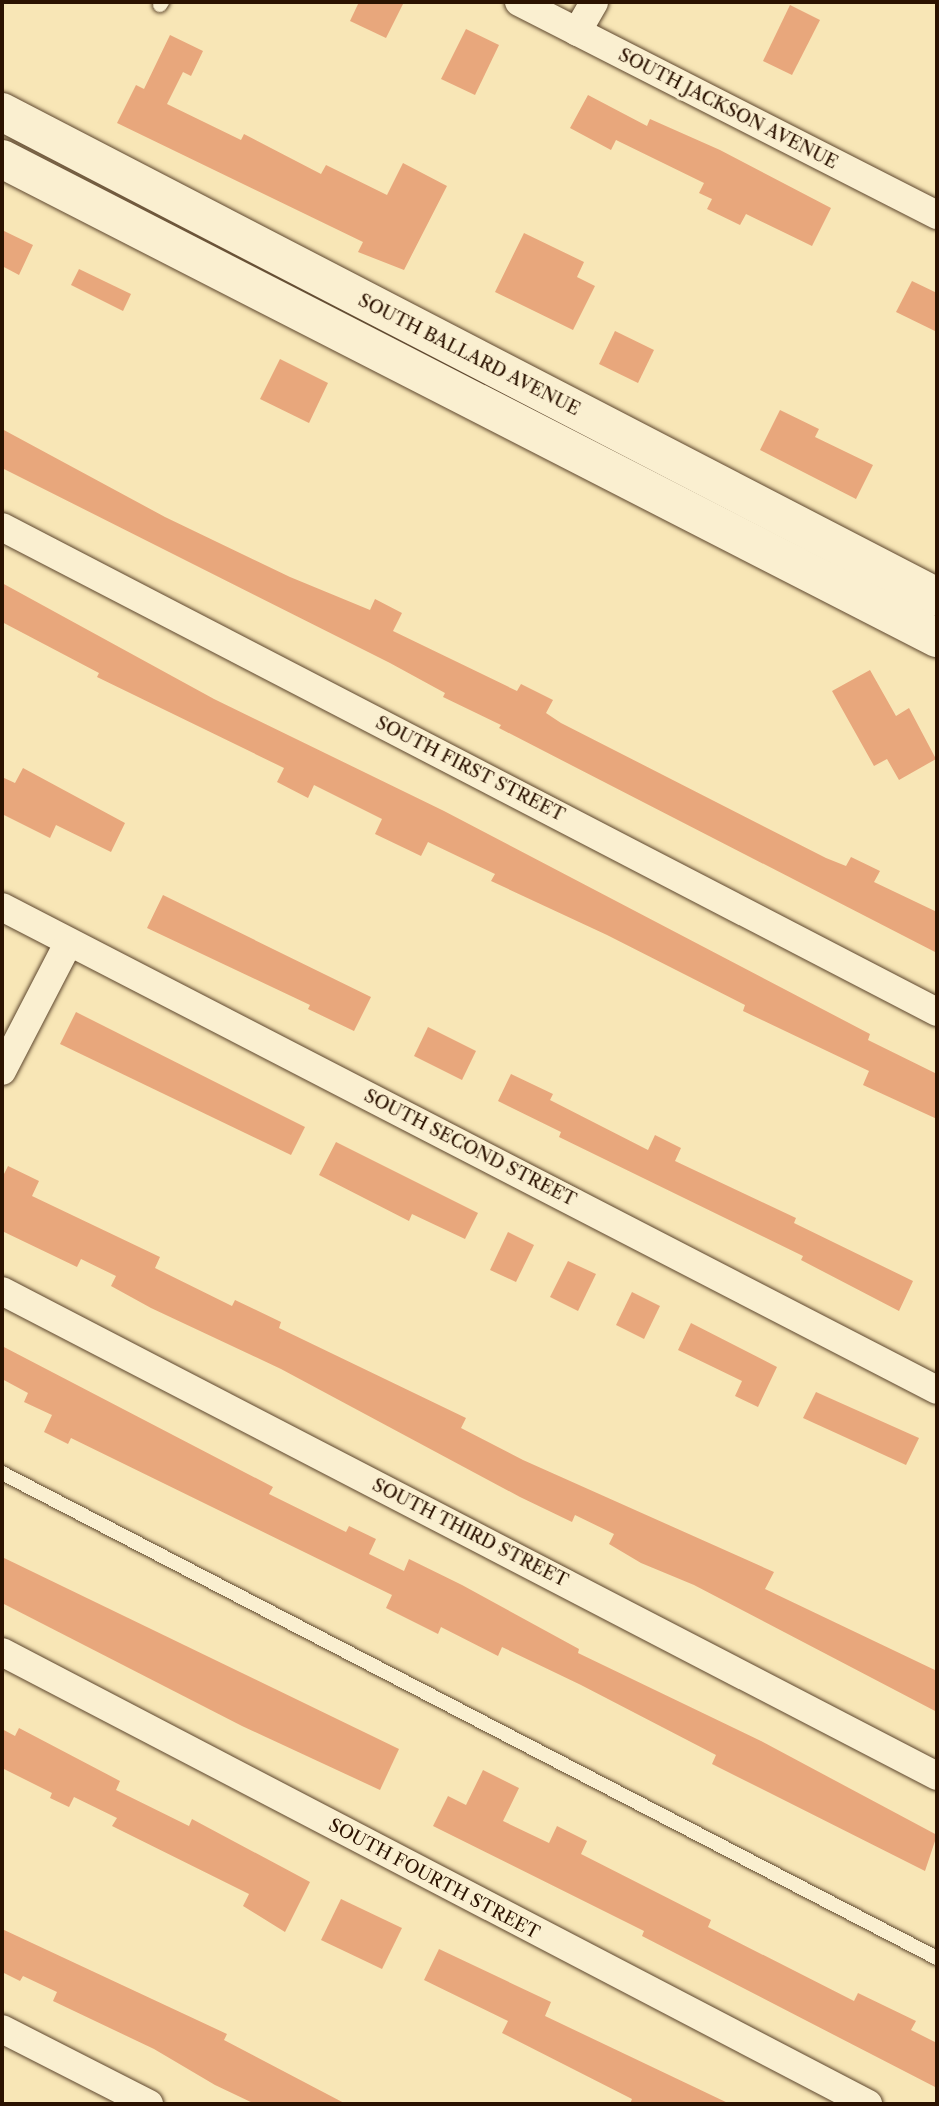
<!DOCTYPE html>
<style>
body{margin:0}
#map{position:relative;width:939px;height:2106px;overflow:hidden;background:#f8e6b6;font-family:"Libre Caslon Text",serif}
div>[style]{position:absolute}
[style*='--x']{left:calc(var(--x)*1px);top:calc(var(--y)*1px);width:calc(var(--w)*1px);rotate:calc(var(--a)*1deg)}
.building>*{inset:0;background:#e8a77c}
.roads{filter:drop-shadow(0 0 2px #5e472e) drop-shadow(0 0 2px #5e472e)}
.lane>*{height:14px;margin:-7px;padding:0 7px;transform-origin:7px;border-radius:7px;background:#faefd0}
.street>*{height:28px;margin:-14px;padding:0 14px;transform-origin:14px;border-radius:14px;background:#faefd0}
.secondary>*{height:38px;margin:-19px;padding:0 19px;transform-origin:19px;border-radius:19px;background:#faefd0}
span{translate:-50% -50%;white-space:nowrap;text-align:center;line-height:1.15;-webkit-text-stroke:7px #faefd0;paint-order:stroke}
.street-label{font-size:18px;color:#2b1200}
.frame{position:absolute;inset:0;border:4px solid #2b1200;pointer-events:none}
</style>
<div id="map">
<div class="building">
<i style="clip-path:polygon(359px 2px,404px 2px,386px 38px,350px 21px)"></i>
<i style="clip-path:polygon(790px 5px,820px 20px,792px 75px,763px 61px)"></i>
<i style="clip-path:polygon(466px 29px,499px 45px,475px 95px,441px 79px)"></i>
<i style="clip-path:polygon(170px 35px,203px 51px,191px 76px,183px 72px,167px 104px,241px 140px,244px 134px,321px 174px,326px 165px,387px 195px,403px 163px,447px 186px,404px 270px,358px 252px,363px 242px,117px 123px,136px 85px,144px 89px)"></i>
<i style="clip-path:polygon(588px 95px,647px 126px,650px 119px,720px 150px,831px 208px,812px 246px,746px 214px,740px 225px,707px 209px,712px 199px,699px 193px,704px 183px,616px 140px,611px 150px,570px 128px)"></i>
<i style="clip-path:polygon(2px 230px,33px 245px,19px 275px,2px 266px)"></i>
<i style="clip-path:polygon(524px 233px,584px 262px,577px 277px,595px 286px,573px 330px,495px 292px)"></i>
<i style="clip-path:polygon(79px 269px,131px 294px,123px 311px,71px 285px)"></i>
<i style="clip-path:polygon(912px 281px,937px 293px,937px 332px,896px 312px)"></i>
<i style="clip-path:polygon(615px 331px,654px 350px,638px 383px,599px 364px)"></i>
<i style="clip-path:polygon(280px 359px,328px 383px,309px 423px,260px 399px)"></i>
<i style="clip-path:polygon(780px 410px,819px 429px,815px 437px,873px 465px,856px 499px,760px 450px)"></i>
<i style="clip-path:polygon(2px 429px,165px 517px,290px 577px,370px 610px,375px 599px,402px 613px,393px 631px,517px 691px,521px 684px,553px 700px,546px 713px,561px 723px,826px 858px,846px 866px,851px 857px,880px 871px,874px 882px,937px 912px,937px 953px,499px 728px,501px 725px,443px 697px,445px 693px,390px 663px,2px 468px)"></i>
<i style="clip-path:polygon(2px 583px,214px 699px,444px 811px,870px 1034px,868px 1040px,937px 1074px,937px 1119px,863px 1085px,869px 1071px,743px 1011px,745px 1005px,607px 935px,491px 881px,495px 874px,428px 842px,421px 856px,375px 834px,382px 819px,314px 785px,308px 798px,277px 782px,284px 768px,97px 677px,99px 673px,2px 622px)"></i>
<i style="clip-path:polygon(870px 670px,896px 716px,909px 708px,936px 759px,899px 780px,887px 759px,874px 766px,832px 691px)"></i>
<i style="clip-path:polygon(23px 768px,125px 823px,111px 852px,56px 825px,50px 838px,2px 814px,2px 777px,15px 783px)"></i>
<i style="clip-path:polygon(163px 895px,371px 997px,354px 1031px,308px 1009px,310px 1005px,147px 928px)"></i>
<i style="clip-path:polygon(76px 1012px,305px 1127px,291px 1155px,60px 1044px)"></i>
<i style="clip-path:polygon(428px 1027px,476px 1051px,462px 1080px,414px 1056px)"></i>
<i style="clip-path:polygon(511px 1074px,553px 1094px,550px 1100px,648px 1150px,655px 1135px,681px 1148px,675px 1161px,796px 1218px,794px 1223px,913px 1281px,899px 1311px,801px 1260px,803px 1256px,559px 1137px,561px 1132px,498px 1101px)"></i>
<i style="clip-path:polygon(336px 1142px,478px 1213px,465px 1239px,412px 1214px,409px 1221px,319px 1175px)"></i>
<i style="clip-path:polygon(8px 1166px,39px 1181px,32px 1196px,160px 1257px,155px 1268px,232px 1306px,235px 1300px,281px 1322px,279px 1328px,466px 1418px,461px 1428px,523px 1460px,774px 1572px,765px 1589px,937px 1671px,937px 1712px,694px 1585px,641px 1563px,609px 1544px,614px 1534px,575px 1515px,572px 1522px,520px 1497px,281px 1369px,151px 1308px,111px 1286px,116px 1276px,81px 1259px,77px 1267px,2px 1231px,2px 1178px)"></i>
<i style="clip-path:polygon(508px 1232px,534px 1245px,516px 1282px,490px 1270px)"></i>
<i style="clip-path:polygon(568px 1261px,596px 1274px,578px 1311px,550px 1297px)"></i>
<i style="clip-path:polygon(632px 1292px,660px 1306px,644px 1339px,616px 1325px)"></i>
<i style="clip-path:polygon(691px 1323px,777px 1367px,758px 1407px,735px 1396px,742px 1381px,678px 1350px)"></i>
<i style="clip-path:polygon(2px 1346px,273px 1487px,269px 1494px,346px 1532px,349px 1526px,376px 1539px,369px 1554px,404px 1571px,409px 1559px,462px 1585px,579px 1649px,578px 1653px,761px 1741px,937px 1835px,925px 1871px,712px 1764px,716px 1755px,581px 1685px,502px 1647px,498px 1656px,441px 1627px,438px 1634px,386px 1608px,392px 1595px,71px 1438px,68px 1444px,44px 1432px,52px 1415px,24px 1402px,28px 1393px,2px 1379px)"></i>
<i style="clip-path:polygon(816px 1392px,919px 1438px,906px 1465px,803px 1418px)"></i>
<i style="clip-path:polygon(2px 1557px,399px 1749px,380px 1790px,242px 1726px,2px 1603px)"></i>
<i style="clip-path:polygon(19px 1728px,120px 1781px,116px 1790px,189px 1826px,192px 1819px,310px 1882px,285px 1932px,243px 1906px,249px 1894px,112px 1826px,117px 1818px,74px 1797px,69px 1807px,50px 1798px,52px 1793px,2px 1768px,2px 1729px,15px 1736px)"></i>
<i style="clip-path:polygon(483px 1770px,519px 1788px,503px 1821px,549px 1843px,557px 1826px,587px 1841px,581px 1854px,711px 1920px,708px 1927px,854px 2001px,858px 1993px,916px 2021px,911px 2030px,937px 2043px,937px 2088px,642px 1936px,644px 1931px,433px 1826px,448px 1796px,466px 1805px)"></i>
<i style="clip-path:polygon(341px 1899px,402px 1928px,382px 1969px,321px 1940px)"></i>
<i style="clip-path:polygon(2px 1929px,227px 2034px,224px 2040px,346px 2104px,255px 2104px,215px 2085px,154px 2049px,53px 2001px,57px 1992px,23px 1976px,20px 1981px,2px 1972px)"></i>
<i style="clip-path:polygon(439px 1949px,551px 2002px,545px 2016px,730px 2104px,630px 2104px,632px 2099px,502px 2033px,508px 2021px,424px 1980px)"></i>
</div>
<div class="roads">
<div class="lane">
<i style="--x:160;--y:5;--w:4;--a:-56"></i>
<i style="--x:2;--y:1473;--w:1053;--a:27.42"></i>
</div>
<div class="street">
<i style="--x:519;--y:2;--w:469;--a:27"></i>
<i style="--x:577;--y:32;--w:34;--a:-60"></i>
<i style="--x:2;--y:527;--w:1053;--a:27.42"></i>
<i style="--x:2;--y:907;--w:1052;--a:27.32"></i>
<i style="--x:2;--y:1071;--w:145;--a:-62.6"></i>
<i style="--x:2;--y:1291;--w:1053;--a:27.42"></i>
<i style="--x:2;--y:1652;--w:977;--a:27.56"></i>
<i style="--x:2;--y:2029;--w:165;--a:27"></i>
</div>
<div class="secondary">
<i style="--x:2;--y:112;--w:1053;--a:27.42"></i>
<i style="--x:2;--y:159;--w:1051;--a:27.13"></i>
</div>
</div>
<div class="street-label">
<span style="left:728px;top:109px;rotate:27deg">SOUTH JACKSON AVENUE</span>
<span style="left:469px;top:355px;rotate:27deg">SOUTH BALLARD AVENUE</span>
<span style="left:470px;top:769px;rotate:27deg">SOUTH FIRST STREET</span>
<span style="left:470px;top:1148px;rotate:27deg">SOUTH SECOND STREET</span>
<span style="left:470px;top:1533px;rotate:27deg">SOUTH THIRD STREET</span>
<span style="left:434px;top:1879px;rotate:28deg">SOUTH FOURTH STREET</span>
</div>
<div class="frame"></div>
</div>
